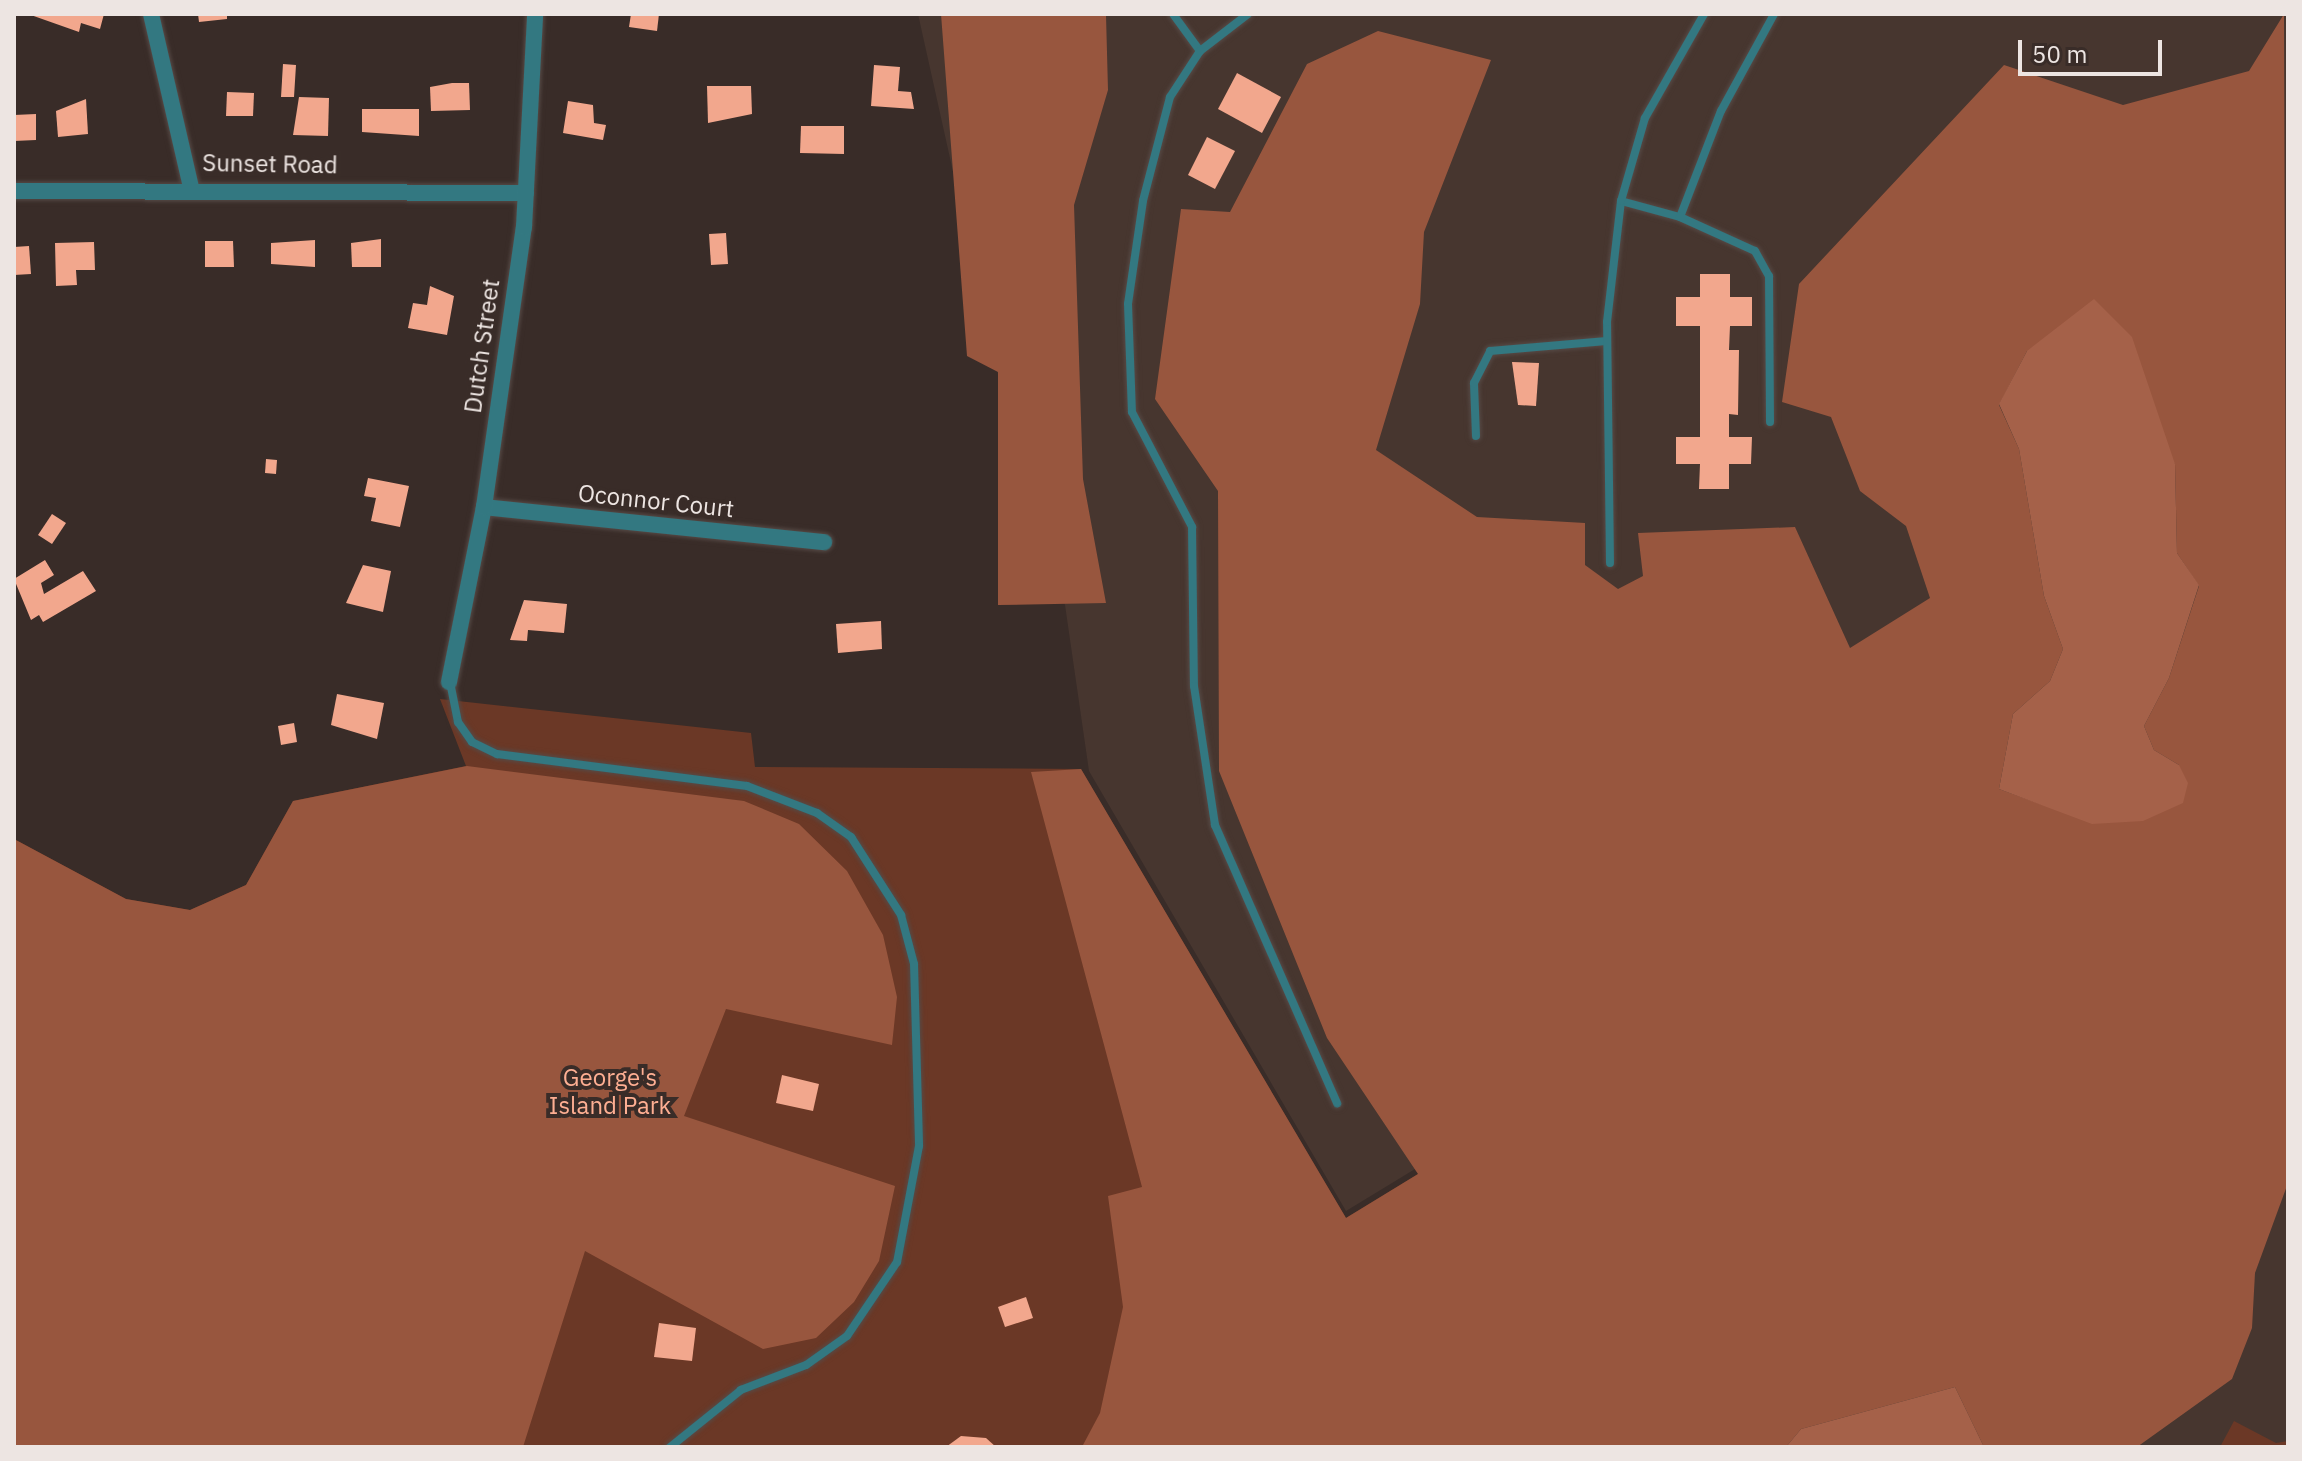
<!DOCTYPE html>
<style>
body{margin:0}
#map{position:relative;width:2302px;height:1461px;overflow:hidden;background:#392c28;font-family:"IBM Plex Sans",sans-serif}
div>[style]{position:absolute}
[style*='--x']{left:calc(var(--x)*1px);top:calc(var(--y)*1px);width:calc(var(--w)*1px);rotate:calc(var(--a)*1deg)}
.built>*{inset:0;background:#47362f}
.green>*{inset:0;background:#6b3826}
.forest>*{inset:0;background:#98563e}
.water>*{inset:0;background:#a56149}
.building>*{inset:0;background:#f2a78d}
.roads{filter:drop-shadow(0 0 2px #564a46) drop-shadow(0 0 2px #564a46)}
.service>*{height:8px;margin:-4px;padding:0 4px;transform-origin:4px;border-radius:4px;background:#337881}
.minor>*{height:16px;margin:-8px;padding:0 8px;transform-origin:8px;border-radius:8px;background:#337881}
.tertiary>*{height:16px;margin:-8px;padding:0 8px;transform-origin:8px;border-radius:8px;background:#337881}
span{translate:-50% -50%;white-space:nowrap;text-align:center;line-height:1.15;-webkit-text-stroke:8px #392c28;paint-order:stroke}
.street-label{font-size:24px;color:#ede5e2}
.park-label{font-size:24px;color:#feaf93}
.frame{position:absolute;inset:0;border:16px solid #ede5e2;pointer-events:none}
.scale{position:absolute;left:2018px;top:40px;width:144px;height:36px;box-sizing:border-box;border:4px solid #ede5e2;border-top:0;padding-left:10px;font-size:24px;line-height:28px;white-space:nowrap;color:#ede5e2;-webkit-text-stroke:6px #392c28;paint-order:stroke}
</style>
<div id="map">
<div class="built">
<i style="clip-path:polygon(918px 14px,2288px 14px,2288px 1447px,1733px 1447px,1796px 937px,1346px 1211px,1089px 771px,1065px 605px,1035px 541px)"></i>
</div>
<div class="green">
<i style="clip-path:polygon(440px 699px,751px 733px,755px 767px,1081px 769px,1346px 1218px,1794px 945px,1733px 1447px,14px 1447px,14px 839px,126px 899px,190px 910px,246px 885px,293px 801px,466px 766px)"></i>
<i style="clip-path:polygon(2234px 1421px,2276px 1443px,2288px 1441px,2288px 1447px,2220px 1447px)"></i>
</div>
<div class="forest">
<i style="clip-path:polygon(941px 14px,1106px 15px,1108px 90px,1074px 205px,1083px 479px,1106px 603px,998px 605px,998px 372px,967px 356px)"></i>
<i style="clip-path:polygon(evenodd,2284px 14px,2288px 1183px,2255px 1273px,2252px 1328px,2232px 1379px,2137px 1447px,1984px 1447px,1955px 1387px,1801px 1429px,1786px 1447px,1083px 1445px,1100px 1413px,1123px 1307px,1108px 1196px,1142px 1187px,1031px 772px,1081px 769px,1346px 1218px,1418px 1174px,1327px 1038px,1219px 771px,1218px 491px,1155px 399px,1181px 209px,1230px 212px,1307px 64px,1378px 31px,1491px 60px,1424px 232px,1420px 304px,1376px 450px,1477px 517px,1585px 523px,1585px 565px,1618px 589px,1643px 576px,1638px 533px,1795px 527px,1850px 648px,1930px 598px,1906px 526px,1860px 491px,1831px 417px,1782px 402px,1799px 284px,2004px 65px,2123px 105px,2249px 71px,2284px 14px,2027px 351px,2175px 464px,2177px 553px,2199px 586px,2169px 678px,2144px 726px,2154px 750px,2179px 765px,2043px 805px,1999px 789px,2013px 714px,2050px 681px,2063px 649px,2044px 596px,2019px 449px,1999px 405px,2027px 351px)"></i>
<i style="clip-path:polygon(467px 766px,744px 801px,799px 824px,847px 871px,883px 935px,897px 997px,892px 1045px,726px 1009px,684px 1116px,895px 1186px,879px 1261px,854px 1302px,816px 1338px,763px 1349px,585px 1251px,523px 1447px,14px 1447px,14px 839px,126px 899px,190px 910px,246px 885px,293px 801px)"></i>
</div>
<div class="water">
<i style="clip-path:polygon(2094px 299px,2132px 337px,2175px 464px,2177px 553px,2199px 585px,2169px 678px,2144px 726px,2154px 750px,2179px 765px,2188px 783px,2183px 803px,2143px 821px,2092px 824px,1999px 789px,2013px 714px,2050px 681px,2063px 649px,2044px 596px,2019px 449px,1999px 404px,2027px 351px)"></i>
<i style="clip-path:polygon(1955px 1387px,1984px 1447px,1786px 1447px,1801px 1429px)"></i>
</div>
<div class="building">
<i style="clip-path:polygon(28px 14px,104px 14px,100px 29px,81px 23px,79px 32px)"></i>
<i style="clip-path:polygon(198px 14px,227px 14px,227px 19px,199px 22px)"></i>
<i style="clip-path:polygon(631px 14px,659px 14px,657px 31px,629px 27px)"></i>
<i style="clip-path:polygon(283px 64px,296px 65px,294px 97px,281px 97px)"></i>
<i style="clip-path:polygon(874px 65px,900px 67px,898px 91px,911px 92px,914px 109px,871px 106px)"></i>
<i style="clip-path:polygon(1237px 73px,1281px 97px,1262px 133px,1218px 109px)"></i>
<i style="clip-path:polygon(452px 83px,469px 83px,470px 110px,431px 111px,430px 87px)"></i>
<i style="clip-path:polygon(707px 86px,751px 86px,752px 114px,708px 123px)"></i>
<i style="clip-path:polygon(227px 92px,254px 93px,253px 116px,226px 116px)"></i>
<i style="clip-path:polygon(299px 97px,329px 98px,328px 136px,293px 135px)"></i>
<i style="clip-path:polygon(86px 99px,88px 134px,58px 137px,56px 111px)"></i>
<i style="clip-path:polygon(568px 101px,593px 105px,594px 123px,606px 125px,603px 140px,563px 133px)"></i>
<i style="clip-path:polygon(362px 109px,419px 109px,419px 136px,362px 132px)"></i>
<i style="clip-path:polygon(36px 114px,36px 140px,14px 141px,14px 115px)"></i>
<i style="clip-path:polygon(801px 126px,844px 126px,844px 154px,800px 153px)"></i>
<i style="clip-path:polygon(1207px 137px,1235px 151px,1215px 189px,1188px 175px)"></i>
<i style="clip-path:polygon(726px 233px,728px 264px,711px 265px,709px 234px)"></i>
<i style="clip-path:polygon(381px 239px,381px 267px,352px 267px,351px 243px)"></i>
<i style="clip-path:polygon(315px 240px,315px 267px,271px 264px,271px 243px)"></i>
<i style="clip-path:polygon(205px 241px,233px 241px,234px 267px,205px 267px)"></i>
<i style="clip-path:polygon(94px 242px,95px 270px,76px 270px,77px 285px,56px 286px,55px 243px)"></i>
<i style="clip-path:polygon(29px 246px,31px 274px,14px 275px,14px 247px)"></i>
<i style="clip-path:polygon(1700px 274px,1730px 274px,1730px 297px,1752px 297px,1752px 326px,1730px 326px,1729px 350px,1739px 350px,1738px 415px,1729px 414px,1729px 437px,1752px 437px,1751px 464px,1729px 464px,1729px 489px,1699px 489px,1700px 464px,1676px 464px,1676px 437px,1700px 437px,1700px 326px,1676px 326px,1676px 297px,1700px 297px)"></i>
<i style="clip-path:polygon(430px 286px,454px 296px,447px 335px,408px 328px,413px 303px,427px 305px)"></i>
<i style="clip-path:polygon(1512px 362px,1539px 363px,1536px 406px,1518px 405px)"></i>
<i style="clip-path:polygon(266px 459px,277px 460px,276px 474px,265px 473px)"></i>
<i style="clip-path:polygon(368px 478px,409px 486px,400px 527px,371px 521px,376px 498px,364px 496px)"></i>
<i style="clip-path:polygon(52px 514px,66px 523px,52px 544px,38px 535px)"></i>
<i style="clip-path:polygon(45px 560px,54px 575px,41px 583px,44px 594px,83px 571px,96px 591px,43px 622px,39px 615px,31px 620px,14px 579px)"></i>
<i style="clip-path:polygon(363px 565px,391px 571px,383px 612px,346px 603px)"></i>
<i style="clip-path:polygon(524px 600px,567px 604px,564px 633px,528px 630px,527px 641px,510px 640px)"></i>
<i style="clip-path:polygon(881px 621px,882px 649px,838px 653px,836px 624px)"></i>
<i style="clip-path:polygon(337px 694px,384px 703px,377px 739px,331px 725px)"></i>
<i style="clip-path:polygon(294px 723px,297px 742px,281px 745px,278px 726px)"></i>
<i style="clip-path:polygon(782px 1075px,819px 1084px,813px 1111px,776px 1103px)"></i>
<i style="clip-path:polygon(1026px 1297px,1033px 1318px,1005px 1327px,998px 1307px)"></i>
<i style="clip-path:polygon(659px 1323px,696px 1328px,692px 1361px,654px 1357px)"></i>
<i style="clip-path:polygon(961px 1436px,986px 1438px,996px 1447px,946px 1447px)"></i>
</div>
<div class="roads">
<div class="service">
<i style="--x:1173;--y:14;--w:46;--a:53.9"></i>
<i style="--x:1248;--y:14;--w:61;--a:142.4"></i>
<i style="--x:1200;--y:51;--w:55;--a:123.1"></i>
<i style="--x:1170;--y:97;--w:107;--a:104.6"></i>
<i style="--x:1143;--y:201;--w:104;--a:98.3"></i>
<i style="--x:1128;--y:304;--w:108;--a:87.9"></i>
<i style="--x:1132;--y:412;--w:130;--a:62.4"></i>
<i style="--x:1192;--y:527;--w:159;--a:89.3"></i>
<i style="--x:1194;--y:686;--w:141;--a:81.4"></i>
<i style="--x:1215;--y:825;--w:304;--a:66.3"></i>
<i style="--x:1621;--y:201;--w:61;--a:15.2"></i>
<i style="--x:1680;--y:217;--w:114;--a:-68.9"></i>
<i style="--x:1721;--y:111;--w:111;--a:-61.3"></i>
<i style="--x:1680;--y:217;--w:82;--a:24.4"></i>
<i style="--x:1755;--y:251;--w:29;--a:61"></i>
<i style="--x:1769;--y:276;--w:146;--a:89.6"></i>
<i style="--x:1476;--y:436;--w:53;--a:-92.2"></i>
<i style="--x:1474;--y:383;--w:36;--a:-63"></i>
<i style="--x:1490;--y:351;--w:117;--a:-4.9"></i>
<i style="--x:1610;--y:563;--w:241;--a:-90.7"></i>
<i style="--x:1607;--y:322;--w:122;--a:-83.4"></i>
<i style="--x:1621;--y:201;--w:86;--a:-73.9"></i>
<i style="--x:1645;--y:118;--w:120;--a:-60.4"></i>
<i style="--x:450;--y:682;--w:41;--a:78.7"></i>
<i style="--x:458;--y:722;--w:24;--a:55"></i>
<i style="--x:472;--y:742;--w:28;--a:26"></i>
<i style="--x:497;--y:754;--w:252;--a:7.3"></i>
<i style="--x:747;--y:786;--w:75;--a:21.1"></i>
<i style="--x:817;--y:813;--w:42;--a:35.2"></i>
<i style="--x:851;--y:837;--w:93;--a:57.3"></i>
<i style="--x:901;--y:915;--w:51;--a:75.1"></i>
<i style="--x:914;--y:964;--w:182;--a:88.4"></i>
<i style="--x:919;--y:1146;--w:118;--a:100.7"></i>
<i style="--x:897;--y:1262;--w:89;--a:124"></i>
<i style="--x:847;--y:1336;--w:50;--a:144.7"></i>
<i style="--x:806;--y:1365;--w:70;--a:159"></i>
<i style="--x:741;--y:1390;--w:91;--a:141.2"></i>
</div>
<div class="minor">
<i style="--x:151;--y:14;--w:178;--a:77"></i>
<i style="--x:484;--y:507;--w:342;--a:5.9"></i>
</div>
<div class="tertiary">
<i style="--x:14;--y:191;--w:512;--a:0.22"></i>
<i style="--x:449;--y:682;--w:178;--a:-78.7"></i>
<i style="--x:484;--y:507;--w:283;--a:-81.9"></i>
<i style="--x:524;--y:227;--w:213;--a:-87"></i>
</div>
</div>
<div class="street-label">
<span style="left:270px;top:164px;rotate:1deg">Sunset Road</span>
<span style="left:482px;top:346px;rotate:-82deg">Dutch Street</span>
<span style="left:656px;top:501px;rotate:6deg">Oconnor Court</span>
</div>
<div class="park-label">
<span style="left:610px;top:1092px">George's<br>Island Park</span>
</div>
<div class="frame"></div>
<div class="scale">50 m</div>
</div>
